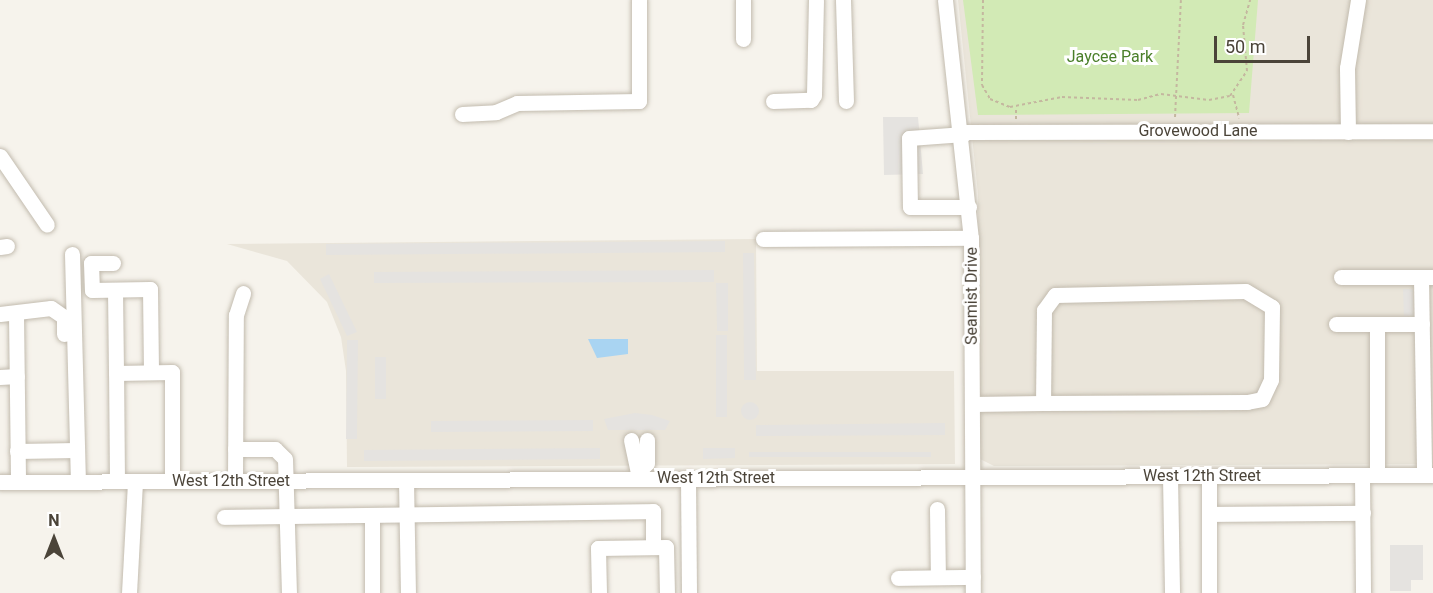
<!DOCTYPE html>
<style>
body{margin:0}
#map{position:relative;width:1433px;height:593px;overflow:hidden;background:#f6f3ec;font-family:Roboto,sans-serif}
div>[style]{position:absolute}
[style*='--x']{left:calc(var(--x)*1px);top:calc(var(--y)*1px);width:calc(var(--w)*1px);rotate:calc(var(--a)*1deg)}
.residential>*{inset:0;background:#eae5da}
.green>*{inset:0;background:#d2eab5}
.parking>*{inset:0;background:#e5e3e0}
.round{border-radius:50%}
.water>*{inset:0;background:#a9d4f2}
.path>*{height:2px;margin-top:-1px;transform-origin:0;background:repeating-linear-gradient(90deg,#c4b79f 0 3px,transparent 0 6px)}
.roads{filter:drop-shadow(0 0 2px #c2bbae) drop-shadow(0 0 2px #c2bbae)}
.minor>*{height:15px;margin:-7.5px;padding:0 7.5px;transform-origin:7.5px;border-radius:7.5px;background:#fff}
span{translate:-50% -50%;white-space:nowrap;text-align:center;line-height:1.15;-webkit-text-stroke:6px #fff;paint-order:stroke}
.park-label{font-size:16px;color:#4a7f2a}
.street-label{font-size:16px;color:#4b4439}
.north{position:absolute;left:24px;top:509px;width:60px;height:60px;-webkit-text-stroke:4px #fff;paint-order:stroke;rotate:0deg;font-size:16px;font-weight:700;line-height:24px;text-align:center;color:#4b4439}
.north::after{content:'';display:block;margin:auto;width:21px;height:27px;background:#4b4439;clip-path:polygon(50% 0,100% 100%,50% 72%,0 100%)}
.scale{position:absolute;left:1214px;top:36px;width:96px;height:27px;box-sizing:border-box;border:3px solid #4b4439;border-top:0;padding-left:8px;font-size:18px;line-height:21px;white-space:nowrap;color:#4b4439;-webkit-text-stroke:4px #fff;paint-order:stroke}
</style>
<div id="map">
<div class="residential">
<i style="clip-path:polygon(958px 0,1433px 0,1433px 464px,994px 466px,980px 459px,978px 194px)"></i>
<i style="clip-path:polygon(756px 239px,757px 371px,954px 371px,955px 464px,347px 467px,346px 371px,341px 337px,327px 302px,287px 261px,227px 244px)"></i>
</div>
<div class="green">
<i style="clip-path:polygon(963px 0,1258px 0,1249px 113px,978px 115px)"></i>
</div>
<div class="parking">
<i style="clip-path:polygon(883px 117px,918px 117px,923px 174px,884px 175px)"></i>
<i style="clip-path:polygon(725px 241px,725px 252px,326px 255px,326px 244px)"></i>
<i style="clip-path:polygon(743px 253px,754px 253px,756px 380px,744px 380px)"></i>
<i style="clip-path:polygon(714px 270px,714px 282px,374px 283px,374px 272px)"></i>
<i style="clip-path:polygon(329px 274px,357px 332px,347px 336px,320px 279px)"></i>
<i style="clip-path:polygon(716px 283px,728px 283px,728px 331px,717px 331px)"></i>
<i style="clip-path:polygon(1403px 289px,1413px 289px,1414px 319px,1404px 319px)"></i>
<i style="clip-path:polygon(716px 335px,727px 335px,727px 417px,716px 417px)"></i>
<i style="clip-path:polygon(347px 340px,358px 340px,357px 439px,346px 439px)"></i>
<i style="clip-path:polygon(375px 357px,386px 357px,386px 399px,375px 399px)"></i>
<i class="round" style="left:741px;top:402px;width:18px;height:18px"></i>
<i style="clip-path:polygon(635px 413px,652px 415px,670px 421px,665px 430px,608px 430px,604px 419px)"></i>
<i style="clip-path:polygon(593px 420px,593px 431px,431px 432px,431px 421px)"></i>
<i style="clip-path:polygon(945px 423px,945px 435px,756px 436px,756px 425px)"></i>
<i style="clip-path:polygon(600px 448px,600px 459px,364px 461px,364px 450px)"></i>
<i style="clip-path:polygon(703px 448px,735px 448px,735px 458px,703px 459px)"></i>
<i style="clip-path:polygon(749px 452px,931px 452px,931px 457px,749px 457px)"></i>
<i style="clip-path:polygon(1390px 545px,1423px 545px,1423px 580px,1411px 580px,1411px 591px,1390px 591px)"></i>
</div>
<div class="water">
<i style="clip-path:polygon(588px 339px,628px 339px,628px 354px,597px 358px)"></i>
</div>
<div class="path">
<i style="--x:983;--y:0;--w:85;--a:90.7"></i>
<i style="--x:982;--y:85;--w:16;--a:60"></i>
<i style="--x:990;--y:99;--w:22;--a:22"></i>
<i style="--x:1010;--y:107;--w:53;--a:-10.9"></i>
<i style="--x:1062;--y:97;--w:76;--a:2.3"></i>
<i style="--x:1138;--y:100;--w:24;--a:-15"></i>
<i style="--x:1161;--y:94;--w:48;--a:7.1"></i>
<i style="--x:1209;--y:100;--w:21;--a:-11"></i>
<i style="--x:1230;--y:96;--w:30;--a:-56"></i>
<i style="--x:1247;--y:71;--w:46;--a:-95"></i>
<i style="--x:1243;--y:25;--w:26;--a:-74"></i>
<i style="--x:1233;--y:95;--w:24;--a:75"></i>
<i style="--x:1175;--y:117;--w:117;--a:-87.1"></i>
<i style="--x:1016;--y:119;--w:12;--a:-90"></i>
</div>
<div class="roads">
<div class="minor">
<i style="--x:743;--y:0;--w:39;--a:90"></i>
<i style="--x:843;--y:0;--w:101;--a:88.3"></i>
<i style="--x:945;--y:0;--w:239;--a:83.8"></i>
<i style="--x:971;--y:238;--w:355;--a:89.7"></i>
<i style="--x:773;--y:101;--w:38;--a:-2"></i>
<i style="--x:811;--y:100;--w:6;--a:-59"></i>
<i style="--x:814;--y:95;--w:95;--a:-88.8"></i>
<i style="--x:462;--y:114;--w:34;--a:-3"></i>
<i style="--x:496;--y:112;--w:23;--a:-23"></i>
<i style="--x:517;--y:103;--w:122;--a:-0.9"></i>
<i style="--x:639;--y:101;--w:101;--a:-90"></i>
<i style="--x:963;--y:132;--w:470;--a:-0.1"></i>
<i style="--x:1348;--y:132;--w:64;--a:-90.9"></i>
<i style="--x:1347;--y:68;--w:69;--a:-80.8"></i>
<i style="--x:964;--y:134;--w:55;--a:175.8"></i>
<i style="--x:909;--y:138;--w:69;--a:89.2"></i>
<i style="--x:910;--y:207;--w:59;--a:0"></i>
<i style="--x:0;--y:156;--w:83;--a:55.7"></i>
<i style="--x:763;--y:239;--w:208;--a:-0.3"></i>
<i style="--x:0;--y:247;--w:7;--a:-8"></i>
<i style="--x:72;--y:254;--w:228;--a:88.5"></i>
<i style="--x:113;--y:263;--w:22;--a:180"></i>
<i style="--x:91;--y:263;--w:27;--a:88"></i>
<i style="--x:92;--y:290;--w:58;--a:-1"></i>
<i style="--x:150;--y:289;--w:83;--a:89.3"></i>
<i style="--x:1341;--y:277;--w:92;--a:0"></i>
<i style="--x:1421;--y:277;--w:198;--a:89.1"></i>
<i style="--x:115;--y:290;--w:83;--a:89.3"></i>
<i style="--x:0;--y:314;--w:51;--a:-6.7"></i>
<i style="--x:51;--y:308;--w:16;--a:35"></i>
<i style="--x:64;--y:317;--w:17;--a:90"></i>
<i style="--x:16;--y:314;--w:168;--a:89.3"></i>
<i style="--x:1336;--y:324;--w:86;--a:0"></i>
<i style="--x:0;--y:377;--w:17;--a:-3"></i>
<i style="--x:972;--y:404;--w:71;--a:-0.8"></i>
<i style="--x:1043;--y:403;--w:204;--a:-0.3"></i>
<i style="--x:1247;--y:402;--w:15;--a:-11"></i>
<i style="--x:1262;--y:399;--w:21;--a:-65"></i>
<i style="--x:1271;--y:380;--w:73;--a:-89.2"></i>
<i style="--x:1272;--y:307;--w:31;--a:-149"></i>
<i style="--x:1245;--y:291;--w:190;--a:178.8"></i>
<i style="--x:1055;--y:295;--w:19;--a:126"></i>
<i style="--x:1044;--y:310;--w:93;--a:90.6"></i>
<i style="--x:631;--y:440;--w:39;--a:78"></i>
<i style="--x:235;--y:449;--w:40;--a:0"></i>
<i style="--x:275;--y:449;--w:14;--a:45"></i>
<i style="--x:285;--y:459;--w:134;--a:88.3"></i>
<i style="--x:17;--y:451;--w:60;--a:-1"></i>
<i style="--x:639;--y:471;--w:11;--a:-45"></i>
<i style="--x:647;--y:463;--w:23;--a:-90"></i>
<i style="--x:1362;--y:475;--w:118;--a:89.5"></i>
<i style="--x:1377;--y:475;--w:151;--a:-90"></i>
<i style="--x:1170;--y:476;--w:117;--a:89"></i>
<i style="--x:1209;--y:476;--w:117;--a:90"></i>
<i style="--x:688;--y:478;--w:115;--a:89.5"></i>
<i style="--x:406;--y:480;--w:113;--a:89"></i>
<i style="--x:117;--y:481;--w:108;--a:-90.5"></i>
<i style="--x:116;--y:373;--w:56;--a:-1"></i>
<i style="--x:172;--y:372;--w:109;--a:90"></i>
<i style="--x:235;--y:481;--w:166;--a:-89.7"></i>
<i style="--x:236;--y:315;--w:23;--a:-72"></i>
<i style="--x:0;--y:482;--w:1433;--a:-0.28"></i>
<i style="--x:937;--y:509;--w:68;--a:89.2"></i>
<i style="--x:1209;--y:514;--w:154;--a:-0.4"></i>
<i style="--x:372;--y:515;--w:78;--a:90"></i>
<i style="--x:224;--y:517;--w:429;--a:-0.8"></i>
<i style="--x:653;--y:511;--w:36;--a:90"></i>
<i style="--x:898;--y:578;--w:75;--a:-0.8"></i>
<i style="--x:129;--y:593;--w:112;--a:-86.9"></i>
<i style="--x:599;--y:593;--w:45;--a:-91.3"></i>
<i style="--x:598;--y:548;--w:68;--a:-0.8"></i>
<i style="--x:666;--y:547;--w:46;--a:88.8"></i>
</div>
</div>
<div class="park-label">
<span style="left:1110px;top:57px">Jaycee Park</span>
</div>
<div class="street-label">
<span style="left:1198px;top:131px">Grovewood Lane</span>
<span style="left:972px;top:296px;rotate:-90deg">Seamist Drive</span>
<span style="left:1202px;top:476px">West 12th Street</span>
<span style="left:716px;top:478px">West 12th Street</span>
<span style="left:231px;top:481px">West 12th Street</span>
</div>
<div class="north">N</div>
<div class="scale">50 m</div>
</div>
